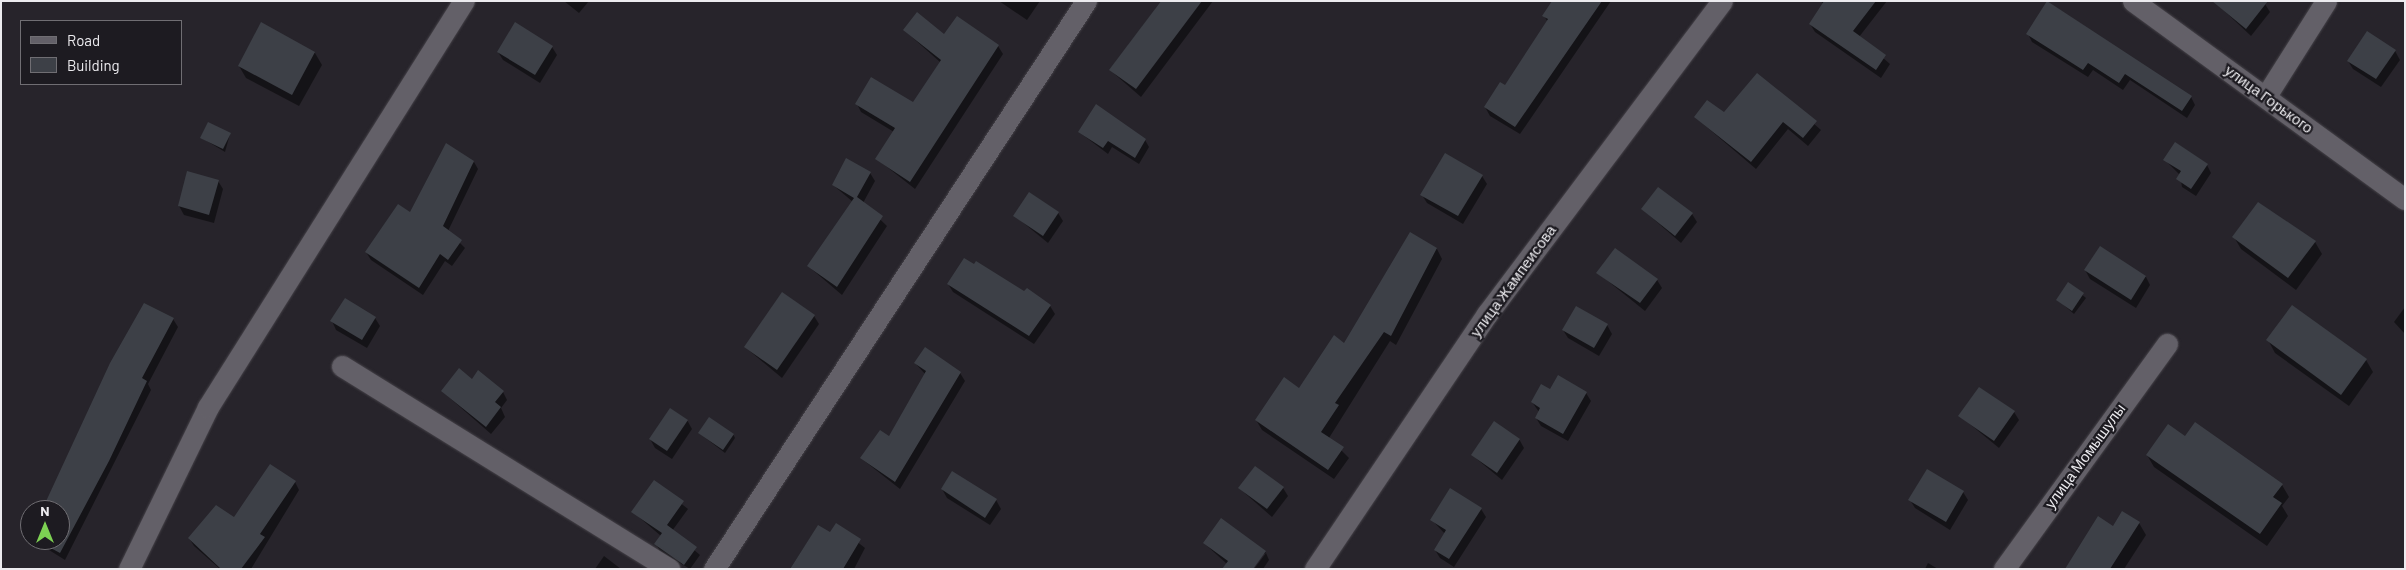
<!DOCTYPE html>
<meta charset="utf-8">
<style>
body{margin:0}
#map{position:relative;width:2406px;height:570px;overflow:hidden;background:#27242b;font-family:Barlow,sans-serif}
div>[style]{position:absolute}
[style*='--x']{left:calc(var(--x)*1px);top:calc(var(--y)*1px);width:calc(var(--w)*1px);rotate:calc(var(--a)*1deg)}
.shadow>*{inset:0;background:#0007}
.building>*{inset:0;background:#3d4047}
.roads{filter:drop-shadow(0 0 1px #454248) drop-shadow(0 0 1px #454248)}
.street>*{height:21px;margin:-10.5px;padding:0 10.5px;transform-origin:10.5px;border-radius:10.5px;background:#636068}
span{translate:-50% -50%;white-space:nowrap;text-align:center;line-height:1.15;-webkit-text-stroke:4.5px #1d1b21;paint-order:stroke}
.street-label{font-size:15px;color:#ecebef}
.frame{position:absolute;inset:0;border:2px solid #ecebef;pointer-events:none}
.legend{position:absolute;left:20px;top:20px;width:162px;height:65px;box-sizing:border-box;background:#1d1b21;border:1px solid #706e73;margin:0;padding:6px 9px;list-style:none;font-size:15px;color:#ecebef}
.legend li{display:flex;align-items:center;gap:10px;height:25px}
.legend b{width:25px;border:1px solid #706e73}
.north{position:absolute;left:20px;top:500px;width:50px;height:50px;box-sizing:border-box;background:#1d1b21;border:1px solid #706e73;border-radius:50%;rotate:0deg;font-size:14px;font-weight:700;line-height:20px;text-align:center;color:#ecebef}
.north::after{content:'';display:block;margin:auto;width:18px;height:22px;background:#7dd153;clip-path:polygon(50% 0,100% 100%,50% 72%,0 100%)}
</style>
<div id="map">
<div class="shadow">
<i style="clip-path:polygon(564px 1px,589px 1px,579px 13px)"></i>
<i style="clip-path:polygon(999px 1px,1040px 1px,1027px 20px)"></i>
<i style="clip-path:polygon(1161px 1px,1213px 1px,1141px 97px,1110px 70px)"></i>
<i style="clip-path:polygon(1553px 1px,1611px 1px,1520px 134px,1490px 116px,1485px 107px,1505px 86px,1548px 22px,1544px 16px)"></i>
<i style="clip-path:polygon(1820px 1px,1887px 1px,1859px 37px,1890px 64px,1881px 78px,1815px 32px,1810px 24px,1824px 4px)"></i>
<i style="clip-path:polygon(2048px 2px,2191px 97px,2195px 105px,2187px 118px,2130px 80px,2123px 90px,2093px 70px,2088px 77px,2032px 42px,2028px 34px)"></i>
<i style="clip-path:polygon(2217px 4px,2265px 4px,2270px 12px,2251px 36px)"></i>
<i style="clip-path:polygon(904px 30px,998px 46px,1003px 54px,915px 189px,877px 159px,894px 132px,861px 112px,857px 104px,913px 104px,940px 62px)"></i>
<i style="clip-path:polygon(552px 47px,557px 55px,540px 83px,503px 60px,498px 52px)"></i>
<i style="clip-path:polygon(2395px 51px,2400px 60px,2381px 87px,2353px 69px,2348px 61px)"></i>
<i style="clip-path:polygon(315px 53px,322px 65px,299px 106px,246px 78px,239px 66px)"></i>
<i style="clip-path:polygon(1757px 74px,1821px 130px,1808px 146px,1788px 129px,1756px 169px,1695px 117px,1724px 114px)"></i>
<i style="clip-path:polygon(1079px 132px,1145px 140px,1149px 147px,1139px 164px,1112px 147px,1108px 154px)"></i>
<i style="clip-path:polygon(230px 134px,225px 152px,202px 138px)"></i>
<i style="clip-path:polygon(2165px 160px,2207px 165px,2211px 173px,2196px 196px,2182px 187px,2180px 175px)"></i>
<i style="clip-path:polygon(474px 162px,478px 169px,448px 231px,465px 248px,452px 266px,445px 261px,423px 295px,371px 260px,366px 252px)"></i>
<i style="clip-path:polygon(870px 173px,875px 181px,863px 203px,887px 226px,842px 295px,808px 266px,853px 202px,833px 185px)"></i>
<i style="clip-path:polygon(1482px 176px,1487px 184px,1463px 224px,1427px 203px,1422px 195px)"></i>
<i style="clip-path:polygon(218px 181px,223px 189px,214px 223px,184px 215px,179px 206px)"></i>
<i style="clip-path:polygon(1642px 209px,1692px 214px,1697px 222px,1681px 243px)"></i>
<i style="clip-path:polygon(1058px 213px,1063px 221px,1048px 243px,1015px 216px)"></i>
<i style="clip-path:polygon(1410px 233px,1437px 249px,1442px 259px,1396px 345px,1390px 341px,1329px 438px,1349px 458px,1334px 479px,1262px 430px,1256px 420px,1299px 390px,1345px 344px)"></i>
<i style="clip-path:polygon(2234px 237px,2315px 242px,2322px 254px,2296px 290px,2241px 249px)"></i>
<i style="clip-path:polygon(2100px 248px,2146px 277px,2150px 285px,2136px 308px,2090px 279px,2085px 270px)"></i>
<i style="clip-path:polygon(1598px 273px,1657px 280px,1662px 288px,1645px 311px)"></i>
<i style="clip-path:polygon(948px 284px,1025px 293px,1050px 306px,1055px 314px,1034px 344px,953px 292px)"></i>
<i style="clip-path:polygon(2069px 284px,2086px 298px,2074px 314px,2058px 300px)"></i>
<i style="clip-path:polygon(2405px 307px,2405px 334px,2394px 322px)"></i>
<i style="clip-path:polygon(814px 316px,819px 324px,782px 378px,745px 347px)"></i>
<i style="clip-path:polygon(375px 318px,380px 326px,367px 348px,336px 330px,332px 321px)"></i>
<i style="clip-path:polygon(173px 319px,178px 327px,148px 384px,151px 390px,65px 560px,33px 540px,60px 540px,60px 510px,44px 510px)"></i>
<i style="clip-path:polygon(1607px 325px,1612px 334px,1599px 356px,1568px 338px,1563px 330px)"></i>
<i style="clip-path:polygon(2268px 340px,2366px 360px,2373px 372px,2349px 406px,2275px 353px)"></i>
<i style="clip-path:polygon(915px 363px,960px 373px,965px 381px,900px 489px,862px 459px,889px 437px,926px 375px)"></i>
<i style="clip-path:polygon(472px 380px,503px 392px,507px 400px,501px 408px,505px 417px,491px 434px,443px 392px)"></i>
<i style="clip-path:polygon(1551px 391px,1586px 393px,1591px 401px,1568px 441px,1541px 426px,1536px 418px,1539px 412px,1532px 402px)"></i>
<i style="clip-path:polygon(2014px 412px,2019px 420px,1999px 448px,1960px 416px)"></i>
<i style="clip-path:polygon(687px 420px,692px 429px,672px 459px,655px 448px,650px 439px)"></i>
<i style="clip-path:polygon(699px 433px,733px 434px,735px 438px,725px 453px)"></i>
<i style="clip-path:polygon(2185px 438px,2282px 485px,2289px 497px,2282px 506px,2288px 516px,2267px 546px,2154px 467px,2147px 455px)"></i>
<i style="clip-path:polygon(1519px 439px,1524px 448px,1502px 480px,1472px 455px)"></i>
<i style="clip-path:polygon(295px 482px,299px 490px,251px 569px,220px 569px,194px 546px,189px 538px,234px 519px)"></i>
<i style="clip-path:polygon(654px 482px,688px 509px,672px 531px,700px 555px,690px 569px,660px 551px,656px 544px,661px 536px,633px 512px)"></i>
<i style="clip-path:polygon(1239px 488px,1283px 488px,1288px 496px,1272px 517px)"></i>
<i style="clip-path:polygon(942px 489px,996px 500px,1001px 509px,990px 525px,947px 498px)"></i>
<i style="clip-path:polygon(1963px 492px,1968px 500px,1950px 530px,1915px 508px,1910px 500px)"></i>
<i style="clip-path:polygon(1481px 509px,1486px 517px,1454px 567px,1440px 558px,1435px 550px,1445px 534px,1432px 520px)"></i>
<i style="clip-path:polygon(2139px 523px,2146px 535px,2124px 569px,2067px 569px,2113px 527px)"></i>
<i style="clip-path:polygon(836px 525px,865px 548px,854px 569px,790px 569px,818px 526px,830px 534px)"></i>
<i style="clip-path:polygon(1205px 544px,1265px 552px,1266px 553px,1227px 564px)"></i>
<i style="clip-path:polygon(1266px 553px,1269px 560px,1263px 569px,1254px 569px)"></i>
<i style="clip-path:polygon(604px 556px,621px 569px,595px 569px)"></i>
<i style="clip-path:polygon(1928px 563px,1938px 569px,1925px 569px)"></i>
</div>
<div class="building">
<i style="clip-path:polygon(1161px 1px,1202px 1px,1136px 89px,1109px 70px)"></i>
<i style="clip-path:polygon(1552px 1px,1602px 1px,1515px 127px,1484px 107px,1500px 82px,1505px 85px,1548px 19px,1542px 16px)"></i>
<i style="clip-path:polygon(1824px 1px,1876px 1px,1853px 31px,1886px 55px,1876px 70px,1809px 24px)"></i>
<i style="clip-path:polygon(2047px 1px,2192px 96px,2182px 111px,2125px 74px,2119px 83px,2088px 63px,2083px 70px,2026px 34px)"></i>
<i style="clip-path:polygon(2212px 1px,2268px 1px,2246px 29px)"></i>
<i style="clip-path:polygon(917px 12px,944px 34px,957px 16px,999px 45px,910px 182px,875px 159px,895px 128px,855px 104px,871px 77px,913px 102px,941px 60px,903px 30px)"></i>
<i style="clip-path:polygon(261px 22px,315px 52px,292px 95px,238px 66px)"></i>
<i style="clip-path:polygon(515px 22px,553px 46px,535px 75px,497px 52px)"></i>
<i style="clip-path:polygon(2367px 31px,2396px 50px,2376px 79px,2347px 61px)"></i>
<i style="clip-path:polygon(1757px 73px,1817px 121px,1803px 138px,1783px 122px,1751px 162px,1694px 117px,1707px 100px,1724px 112px)"></i>
<i style="clip-path:polygon(1096px 104px,1146px 139px,1135px 158px,1108px 141px,1103px 148px,1078px 132px)"></i>
<i style="clip-path:polygon(208px 122px,231px 133px,223px 149px,200px 138px)"></i>
<i style="clip-path:polygon(2175px 142px,2208px 164px,2191px 189px,2176px 179px,2181px 171px,2163px 160px)"></i>
<i style="clip-path:polygon(446px 143px,474px 161px,443px 226px,462px 240px,448px 260px,440px 254px,419px 288px,365px 252px,398px 204px,410px 212px)"></i>
<i style="clip-path:polygon(1445px 153px,1483px 175px,1458px 216px,1420px 195px)"></i>
<i style="clip-path:polygon(846px 158px,871px 172px,857px 197px,883px 216px,837px 287px,807px 266px,854px 198px,832px 185px)"></i>
<i style="clip-path:polygon(187px 171px,219px 180px,209px 215px,178px 206px)"></i>
<i style="clip-path:polygon(1658px 187px,1693px 213px,1675px 236px,1641px 209px)"></i>
<i style="clip-path:polygon(1029px 192px,1059px 212px,1043px 236px,1013px 216px)"></i>
<i style="clip-path:polygon(2258px 202px,2316px 241px,2288px 278px,2232px 237px)"></i>
<i style="clip-path:polygon(1410px 232px,1437px 248px,1391px 336px,1384px 332px,1335px 403px,1339px 405px,1321px 432px,1344px 447px,1328px 470px,1255px 420px,1284px 377px,1299px 388px,1334px 335px,1344px 343px)"></i>
<i style="clip-path:polygon(2100px 246px,2146px 276px,2131px 300px,2084px 270px)"></i>
<i style="clip-path:polygon(1615px 248px,1658px 279px,1640px 303px,1596px 273px)"></i>
<i style="clip-path:polygon(964px 258px,974px 264px,976px 261px,1024px 291px,1027px 288px,1051px 305px,1029px 336px,947px 284px)"></i>
<i style="clip-path:polygon(2068px 282px,2084px 293px,2072px 311px,2056px 300px)"></i>
<i style="clip-path:polygon(782px 292px,815px 315px,777px 370px,744px 347px)"></i>
<i style="clip-path:polygon(345px 298px,376px 317px,362px 340px,330px 321px)"></i>
<i style="clip-path:polygon(144px 303px,174px 318px,142px 378px,147px 381px,109px 461px,60px 553px,36px 540px,60px 540px,60px 510px,42px 510px,110px 363px)"></i>
<i style="clip-path:polygon(2292px 305px,2367px 359px,2341px 395px,2266px 340px)"></i>
<i style="clip-path:polygon(1576px 306px,1608px 324px,1594px 348px,1562px 330px)"></i>
<i style="clip-path:polygon(925px 347px,961px 372px,895px 482px,860px 458px,880px 430px,889px 436px,926px 371px,914px 363px)"></i>
<i style="clip-path:polygon(459px 368px,472px 379px,478px 370px,504px 391px,495px 402px,501px 407px,486px 427px,441px 391px)"></i>
<i style="clip-path:polygon(1558px 375px,1587px 392px,1563px 434px,1535px 418px,1540px 408px,1531px 402px,1541px 384px,1550px 389px)"></i>
<i style="clip-path:polygon(1979px 387px,2015px 411px,1994px 441px,1958px 416px)"></i>
<i style="clip-path:polygon(670px 408px,688px 420px,667px 451px,649px 439px)"></i>
<i style="clip-path:polygon(709px 417px,734px 434px,723px 450px,698px 433px)"></i>
<i style="clip-path:polygon(1494px 421px,1520px 439px,1497px 473px,1471px 455px)"></i>
<i style="clip-path:polygon(2195px 422px,2283px 484px,2273px 497px,2282px 503px,2260px 534px,2146px 455px,2168px 424px,2185px 436px)"></i>
<i style="clip-path:polygon(270px 464px,296px 481px,260px 534px,265px 537px,241px 569px,221px 569px,188px 538px,216px 505px,234px 517px)"></i>
<i style="clip-path:polygon(1255px 466px,1284px 487px,1267px 509px,1238px 488px)"></i>
<i style="clip-path:polygon(1927px 469px,1964px 491px,1946px 522px,1908px 500px)"></i>
<i style="clip-path:polygon(952px 471px,997px 499px,985px 518px,941px 489px)"></i>
<i style="clip-path:polygon(654px 480px,684px 501px,667px 525px,697px 547px,684px 565px,654px 544px,662px 533px,631px 512px)"></i>
<i style="clip-path:polygon(1450px 488px,1482px 508px,1449px 559px,1434px 550px,1446px 530px,1430px 520px)"></i>
<i style="clip-path:polygon(2122px 511px,2140px 522px,2110px 569px,2065px 569px,2098px 516px,2113px 526px)"></i>
<i style="clip-path:polygon(1221px 518px,1266px 551px,1253px 569px,1222px 569px,1228px 561px,1203px 543px)"></i>
<i style="clip-path:polygon(836px 523px,861px 539px,843px 569px,790px 569px,818px 525px,830px 532px)"></i>
</div>
<div class="roads">
<div class="street">
<i style="--x:2133;--y:1;--w:336;--a:36.1"></i>
<i style="--x:2266;--y:96;--w:112;--a:-57.7"></i>
<i style="--x:342;--y:366;--w:385;--a:31.8"></i>
<i style="--x:129;--y:569;--w:180;--a:-64"></i>
<i style="--x:208;--y:407;--w:480;--a:-57.8"></i>
<i style="--x:714;--y:569;--w:679;--a:-56.78"></i>
<i style="--x:1315;--y:569;--w:308;--a:-56"></i>
<i style="--x:1487;--y:314;--w:391;--a:-53.1"></i>
<i style="--x:2004;--y:569;--w:278;--a:-54.1"></i>
</div>
</div>
<div class="street-label">
<span style="left:2269px;top:99px;rotate:36deg">улица Горького</span>
<span style="left:1513px;top:281px;rotate:-54deg">улица Жампеисова</span>
<span style="left:2085px;top:456px;rotate:-54deg">улица Момышулы</span>
</div>
<div class="frame"></div>
<ul class="legend">
<li><b style="height:6px;background:#636068"></b>Road</li>
<li><b style="height:14px;background:#3d4047"></b>Building</li>
</ul>
<div class="north">N</div>
</div>
